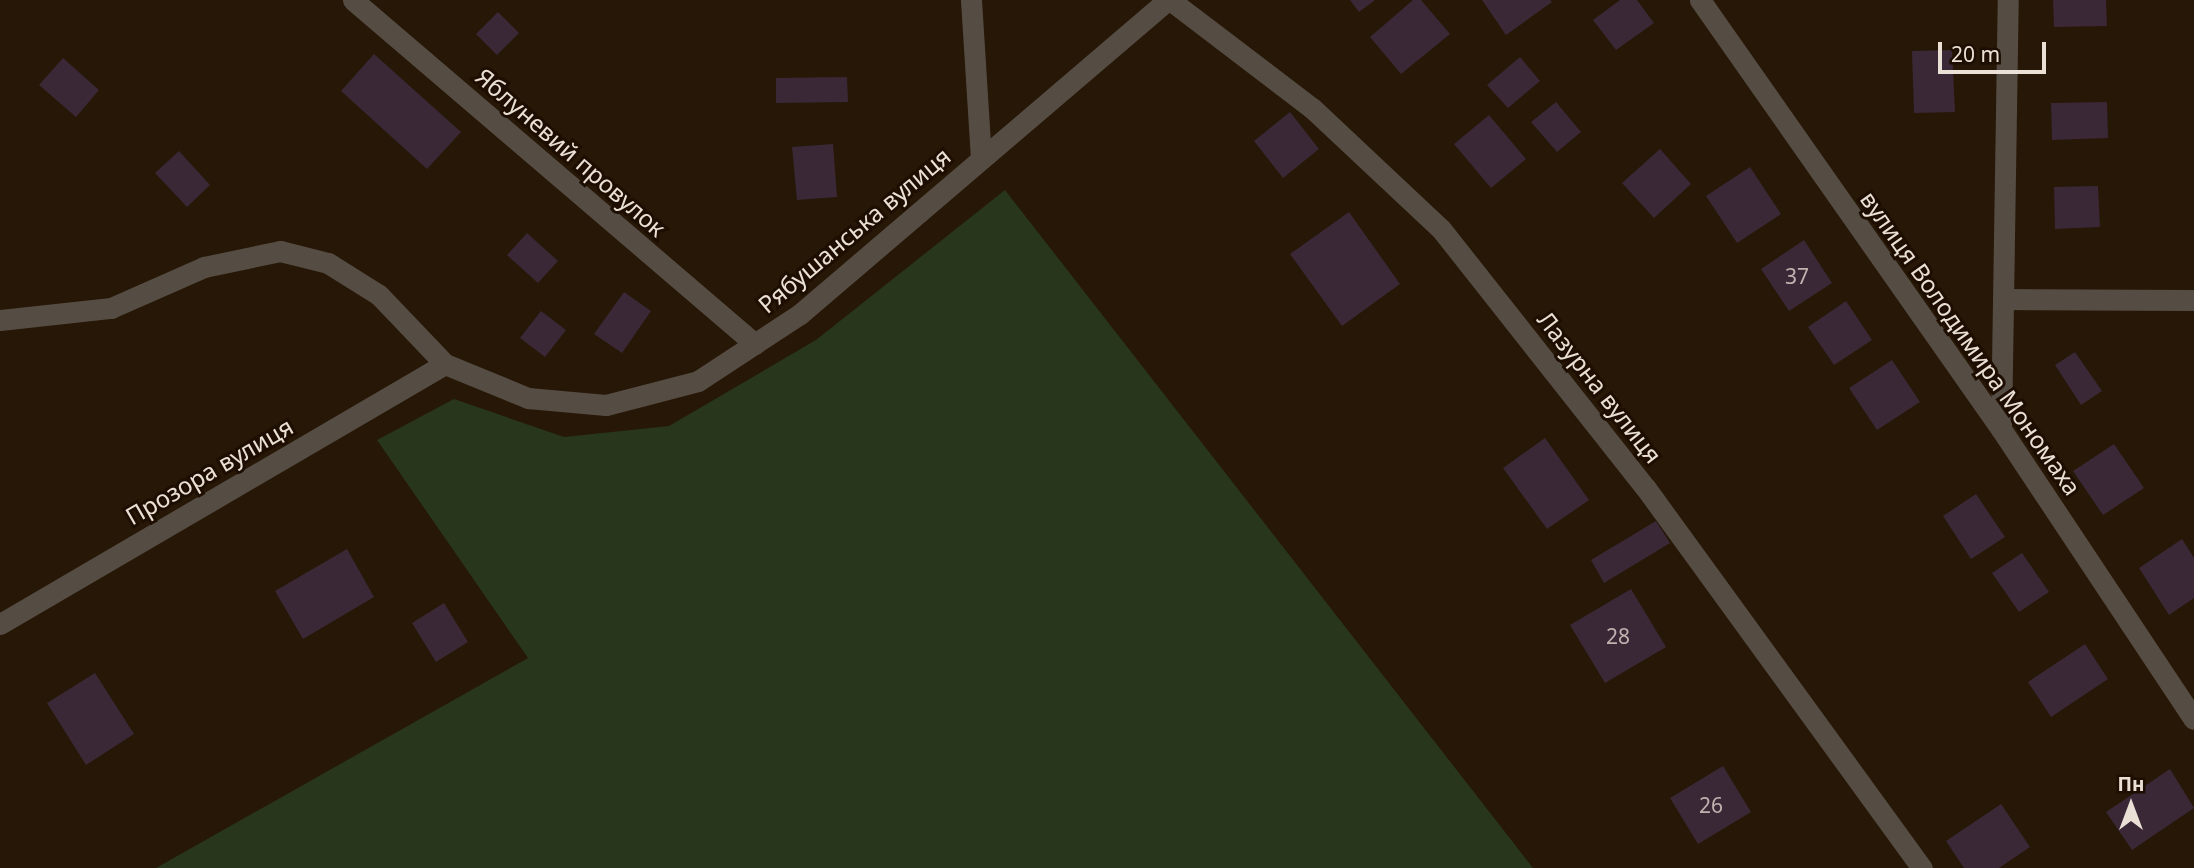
<!DOCTYPE html>
<meta charset="utf-8">
<style>
body{margin:0}
#map{position:relative;width:2194px;height:868px;overflow:hidden;background:#271706;font-family:"Noto Sans",sans-serif}
div>[style]{position:absolute}
[style*='--x']{left:calc(var(--x)*1px);top:calc(var(--y)*1px);width:calc(var(--w)*1px);rotate:calc(var(--a)*1deg)}
.green>*{inset:0;background:#28361c}
.building>*{inset:0;background:#3a2837}
.street>*{height:21px;margin:-10.5px;padding:0 10.5px;transform-origin:10.5px;border-radius:10.5px;background:#554d44}
span{translate:-50% -50%;white-space:nowrap;text-align:center;line-height:1.15;-webkit-text-stroke:6px #1d0e01;paint-order:stroke}
.number-label{font-size:21px;color:#bfb2ae}
.number-label span{-webkit-text-stroke-width:0}
.street-label{font-size:24px;color:#ebe0d5}
.north{position:absolute;left:2096px;top:770px;width:70px;height:70px;-webkit-text-stroke:5px #1d0e01;paint-order:stroke;rotate:0deg;font-size:19px;font-weight:700;line-height:28px;text-align:center;color:#ebe0d5}
.north::after{content:'';display:block;margin:auto;width:24px;height:32px;background:#ebe0d5;clip-path:polygon(50% 0,100% 100%,50% 72%,0 100%)}
.scale{position:absolute;left:1938px;top:42px;width:108px;height:32px;box-sizing:border-box;border:4px solid #ebe0d5;border-top:0;padding-left:9px;font-size:21px;line-height:24px;white-space:nowrap;color:#ebe0d5;-webkit-text-stroke:5px #1d0e01;paint-order:stroke}
</style>
<div id="map">
<div class="green">
<i style="clip-path:polygon(1005px 190px,1533px 868px,156px 868px,528px 658px,377px 440px,454px 399px,564px 437px,669px 426px,816px 340px)"></i>
</div>
<div class="building">
<i style="clip-path:polygon(1350px 0,1375px 0,1359px 12px)"></i>
<i style="clip-path:polygon(1413px 0,1421px 0,1450px 34px,1401px 74px,1370px 37px)"></i>
<i style="clip-path:polygon(1482px 0,1550px 0,1552px 2px,1506px 35px)"></i>
<i style="clip-path:polygon(1620px 0,1637px 0,1654px 23px,1616px 50px,1593px 20px)"></i>
<i style="clip-path:polygon(2053px 0,2106px 0,2107px 26px,2054px 27px)"></i>
<i style="clip-path:polygon(498px 12px,519px 33px,497px 55px,476px 34px)"></i>
<i style="clip-path:polygon(1952px 50px,1955px 112px,1914px 113px,1912px 51px)"></i>
<i style="clip-path:polygon(374px 54px,461px 132px,427px 169px,341px 91px)"></i>
<i style="clip-path:polygon(1520px 57px,1540px 81px,1508px 108px,1487px 85px)"></i>
<i style="clip-path:polygon(63px 58px,99px 90px,76px 117px,39px 85px)"></i>
<i style="clip-path:polygon(847px 77px,848px 102px,776px 103px,776px 78px)"></i>
<i style="clip-path:polygon(1556px 102px,1581px 132px,1557px 152px,1531px 122px)"></i>
<i style="clip-path:polygon(2107px 102px,2108px 138px,2052px 140px,2051px 103px)"></i>
<i style="clip-path:polygon(1290px 112px,1319px 149px,1283px 178px,1254px 141px)"></i>
<i style="clip-path:polygon(1489px 115px,1526px 159px,1491px 188px,1454px 144px)"></i>
<i style="clip-path:polygon(833px 144px,837px 197px,797px 200px,792px 147px)"></i>
<i style="clip-path:polygon(1660px 149px,1691px 184px,1654px 218px,1622px 183px)"></i>
<i style="clip-path:polygon(179px 151px,210px 185px,187px 207px,155px 173px)"></i>
<i style="clip-path:polygon(1750px 167px,1781px 214px,1737px 243px,1706px 196px)"></i>
<i style="clip-path:polygon(2098px 186px,2100px 227px,2055px 229px,2054px 187px)"></i>
<i style="clip-path:polygon(1349px 212px,1400px 284px,1342px 326px,1290px 254px)"></i>
<i style="clip-path:polygon(527px 233px,558px 261px,538px 283px,507px 255px)"></i>
<i style="clip-path:polygon(1804px 240px,1832px 283px,1789px 311px,1761px 269px)"></i>
<i style="clip-path:polygon(624px 292px,651px 311px,622px 353px,594px 334px)"></i>
<i style="clip-path:polygon(1846px 301px,1872px 340px,1834px 365px,1808px 327px)"></i>
<i style="clip-path:polygon(541px 311px,566px 330px,545px 357px,520px 338px)"></i>
<i style="clip-path:polygon(2075px 352px,2102px 391px,2081px 405px,2055px 365px)"></i>
<i style="clip-path:polygon(1892px 360px,1920px 402px,1877px 430px,1849px 388px)"></i>
<i style="clip-path:polygon(1545px 438px,1589px 500px,1547px 529px,1503px 468px)"></i>
<i style="clip-path:polygon(2114px 444px,2144px 488px,2103px 515px,2073px 471px)"></i>
<i style="clip-path:polygon(1976px 494px,2005px 537px,1971px 559px,1943px 516px)"></i>
<i style="clip-path:polygon(1656px 521px,1670px 543px,1604px 583px,1591px 560px)"></i>
<i style="clip-path:polygon(2182px 539px,2194px 558px,2194px 598px,2169px 615px,2139px 568px)"></i>
<i style="clip-path:polygon(347px 549px,374px 597px,303px 639px,275px 591px)"></i>
<i style="clip-path:polygon(2022px 553px,2049px 592px,2019px 612px,1992px 573px)"></i>
<i style="clip-path:polygon(1631px 589px,1666px 647px,1605px 683px,1570px 625px)"></i>
<i style="clip-path:polygon(444px 603px,468px 642px,436px 662px,412px 623px)"></i>
<i style="clip-path:polygon(2085px 644px,2108px 679px,2051px 717px,2028px 682px)"></i>
<i style="clip-path:polygon(95px 673px,134px 734px,86px 765px,47px 703px)"></i>
<i style="clip-path:polygon(1723px 766px,1751px 812px,1698px 844px,1670px 798px)"></i>
<i style="clip-path:polygon(2170px 769px,2194px 808px,2132px 850px,2106px 812px)"></i>
<i style="clip-path:polygon(2001px 804px,2030px 847px,1999px 868px,1964px 868px,1946px 841px)"></i>
</div>
<div class="street">
<i style="--x:353;--y:0;--w:529;--a:40.55"></i>
<i style="--x:971;--y:0;--w:159;--a:86.4"></i>
<i style="--x:1170;--y:0;--w:178;--a:37.3"></i>
<i style="--x:1312;--y:108;--w:177;--a:43.2"></i>
<i style="--x:1441;--y:229;--w:329;--a:51.7"></i>
<i style="--x:1645;--y:487;--w:471;--a:54"></i>
<i style="--x:1700;--y:0;--w:524;--a:54.95"></i>
<i style="--x:2001;--y:429;--w:348;--a:56.4"></i>
<i style="--x:2005;--y:299;--w:189;--a:0.3"></i>
<i style="--x:0;--y:320;--w:112;--a:-6.2"></i>
<i style="--x:111;--y:308;--w:102;--a:-23.8"></i>
<i style="--x:204;--y:267;--w:78;--a:-11.9"></i>
<i style="--x:280;--y:251;--w:49;--a:14"></i>
<i style="--x:328;--y:263;--w:60;--a:32.1"></i>
<i style="--x:379;--y:295;--w:95;--a:46.3"></i>
<i style="--x:445;--y:364;--w:90;--a:22.3"></i>
<i style="--x:528;--y:398;--w:78;--a:5.1"></i>
<i style="--x:606;--y:405;--w:95;--a:-14.6"></i>
<i style="--x:698;--y:381;--w:122;--a:-33.3"></i>
<i style="--x:800;--y:314;--w:483;--a:-40.5"></i>
<i style="--x:2001;--y:429;--w:429;--a:-89.1"></i>
<i style="--x:0;--y:624;--w:515;--a:-30.3"></i>
</div>
<div class="number-label">
<span style="left:1797px;top:276px">37</span>
<span style="left:1618px;top:636px">28</span>
<span style="left:1711px;top:805px">26</span>
</div>
<div class="street-label">
<span style="left:571px;top:152px;rotate:41deg">Яблуневий провулок</span>
<span style="left:854px;top:230px;rotate:-40deg">Рябушанська вулиця</span>
<span style="left:1971px;top:343px;rotate:55deg">вулиця Володимира Мономаха</span>
<span style="left:1600px;top:387px;rotate:52deg">Лазурна вулиця</span>
<span style="left:209px;top:471px;rotate:-30deg">Прозора вулиця</span>
</div>
<div class="north">Пн</div>
<div class="scale">20 m</div>
</div>
